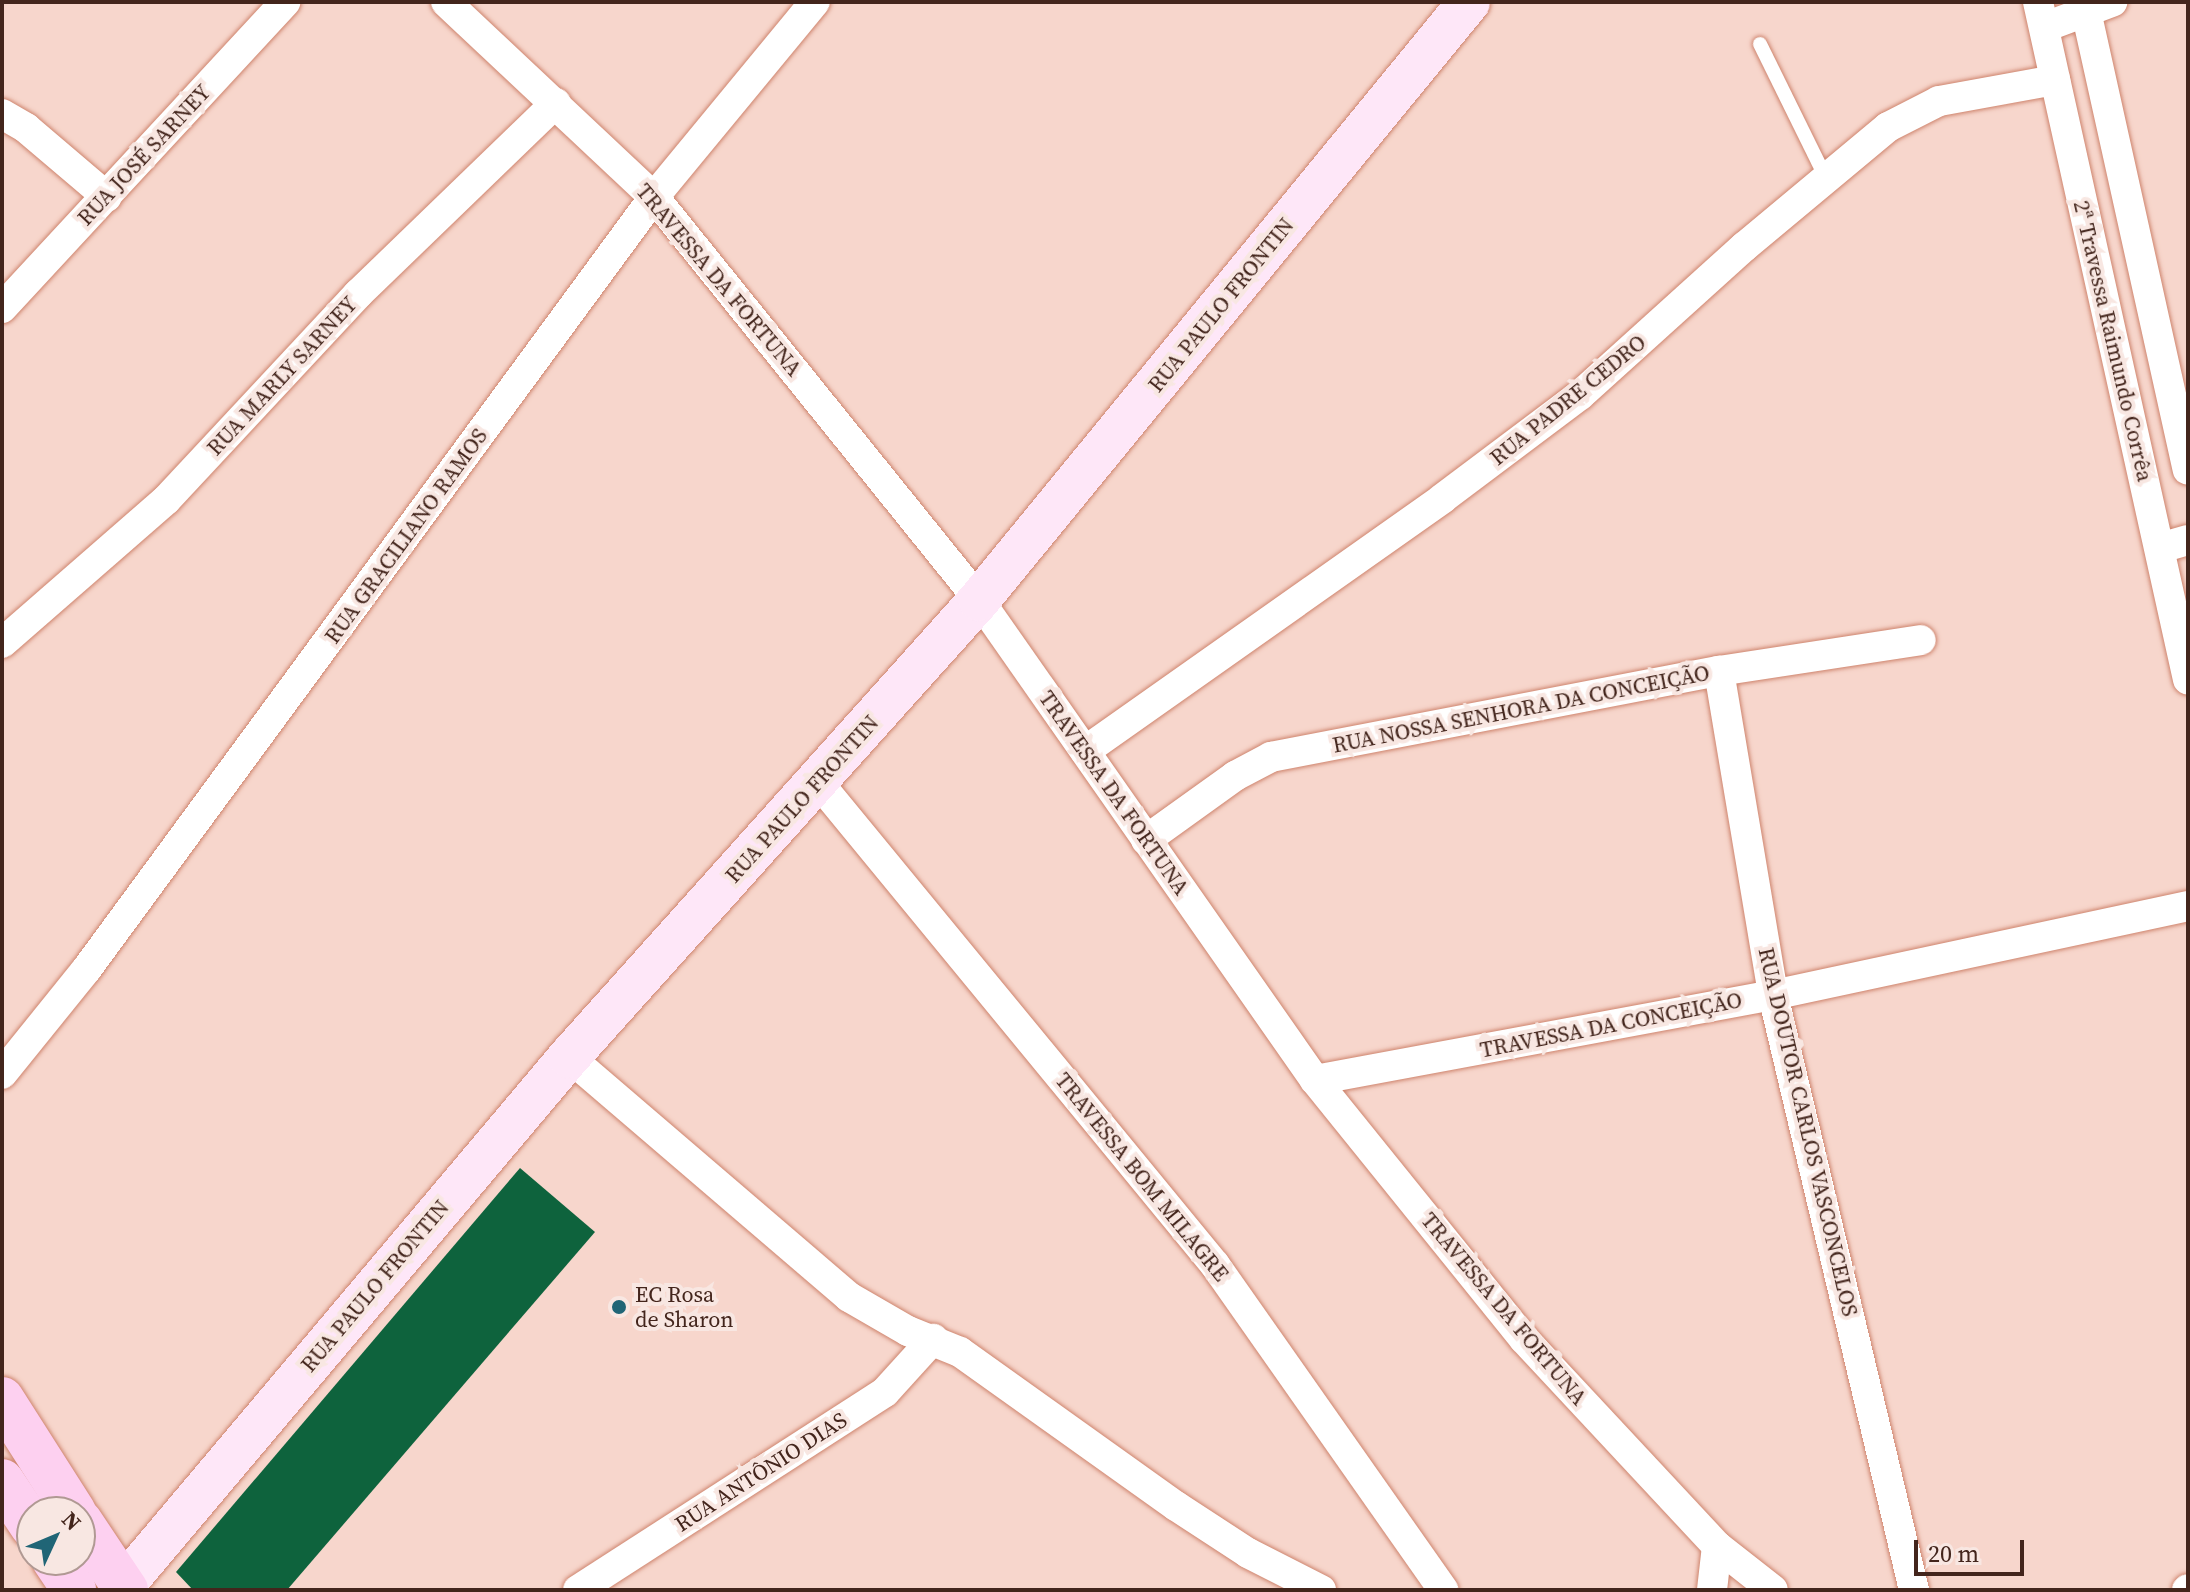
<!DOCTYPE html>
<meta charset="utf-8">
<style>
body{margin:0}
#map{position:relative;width:2190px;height:1592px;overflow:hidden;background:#f7d6cc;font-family:"Source Serif 4",serif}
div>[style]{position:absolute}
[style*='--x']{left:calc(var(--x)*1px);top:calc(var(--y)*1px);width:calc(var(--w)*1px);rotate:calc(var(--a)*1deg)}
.building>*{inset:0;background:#0e633d}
.roads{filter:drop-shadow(0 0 2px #ce846d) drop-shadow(0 0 2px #ce846d)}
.lane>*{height:14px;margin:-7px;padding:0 7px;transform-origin:7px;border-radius:7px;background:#fff}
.street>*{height:30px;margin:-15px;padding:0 15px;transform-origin:15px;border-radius:15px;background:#fff}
.secondary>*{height:42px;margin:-21px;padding:0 21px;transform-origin:21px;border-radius:21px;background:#fee7f8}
.primary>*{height:44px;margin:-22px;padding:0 22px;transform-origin:22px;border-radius:22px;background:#fdd0f0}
.dots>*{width:22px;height:22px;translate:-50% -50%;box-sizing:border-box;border:4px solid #f8e7e2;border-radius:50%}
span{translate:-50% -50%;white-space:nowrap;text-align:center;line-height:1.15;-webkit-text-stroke:8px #f8e7e2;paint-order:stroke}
.street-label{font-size:22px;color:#43251c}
.poi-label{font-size:22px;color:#43251c}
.left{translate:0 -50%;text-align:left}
.frame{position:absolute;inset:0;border:4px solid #43251c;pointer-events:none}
.north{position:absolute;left:16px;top:1496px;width:80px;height:80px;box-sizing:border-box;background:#f8e7e2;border:2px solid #b09993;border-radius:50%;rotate:46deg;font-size:22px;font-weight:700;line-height:32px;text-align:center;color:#43251c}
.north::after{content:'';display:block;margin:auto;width:28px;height:36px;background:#206576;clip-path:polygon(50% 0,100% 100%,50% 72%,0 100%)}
.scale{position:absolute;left:1914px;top:1540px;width:110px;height:36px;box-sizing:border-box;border:4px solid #43251c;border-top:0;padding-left:10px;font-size:24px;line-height:28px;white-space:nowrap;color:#43251c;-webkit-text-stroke:6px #f8e7e2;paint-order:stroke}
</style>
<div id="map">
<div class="building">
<i style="clip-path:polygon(520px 1168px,595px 1232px,287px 1590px,193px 1590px,176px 1572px)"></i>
</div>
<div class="roads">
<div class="lane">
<i style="--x:1760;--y:44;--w:149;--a:63.8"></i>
</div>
<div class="street">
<i style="--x:446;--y:2;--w:285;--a:43.2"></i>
<i style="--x:654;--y:197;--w:518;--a:51.12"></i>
<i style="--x:979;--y:600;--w:586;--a:55.01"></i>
<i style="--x:1315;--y:1080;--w:333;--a:51.1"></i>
<i style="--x:1524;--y:1339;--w:283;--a:47"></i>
<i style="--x:1717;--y:1546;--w:71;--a:38.2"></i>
<i style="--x:2038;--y:2;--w:694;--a:77.52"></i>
<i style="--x:2084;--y:2;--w:479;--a:77.5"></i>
<i style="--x:2045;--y:27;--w:72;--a:-20.5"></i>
<i style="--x:2;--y:114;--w:28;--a:30"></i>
<i style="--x:26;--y:128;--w:106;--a:40.4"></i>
<i style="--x:2;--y:308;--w:417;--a:-47.2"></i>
<i style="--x:2160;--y:548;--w:29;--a:-16"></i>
<i style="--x:2;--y:643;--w:218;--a:-41.1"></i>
<i style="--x:166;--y:500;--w:282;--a:-47"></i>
<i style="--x:358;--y:294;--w:275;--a:-44"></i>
<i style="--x:1719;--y:671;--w:328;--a:80.5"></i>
<i style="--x:1773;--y:995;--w:611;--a:76.67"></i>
<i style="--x:1085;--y:751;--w:438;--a:-35.2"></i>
<i style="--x:1443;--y:498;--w:171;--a:-36.9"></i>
<i style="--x:1580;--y:395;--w:221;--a:-42.1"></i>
<i style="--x:1744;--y:247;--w:187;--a:-39.8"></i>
<i style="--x:1888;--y:127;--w:57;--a:-27"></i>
<i style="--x:1939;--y:101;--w:118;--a:-10.3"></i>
<i style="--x:818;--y:782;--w:625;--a:50.58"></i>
<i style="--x:1215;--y:1265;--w:397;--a:54.9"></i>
<i style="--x:1146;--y:840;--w:110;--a:-35.7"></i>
<i style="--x:1235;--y:776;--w:41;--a:-27.8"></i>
<i style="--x:1271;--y:757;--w:456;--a:-10.9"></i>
<i style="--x:1719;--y:671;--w:204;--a:-8.7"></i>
<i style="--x:569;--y:1057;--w:369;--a:40.6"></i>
<i style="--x:849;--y:1297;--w:68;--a:30"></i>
<i style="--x:908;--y:1331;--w:56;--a:22"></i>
<i style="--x:960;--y:1352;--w:265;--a:35.5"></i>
<i style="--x:1176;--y:1506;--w:86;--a:33.1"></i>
<i style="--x:1248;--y:1553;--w:82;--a:26.9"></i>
<i style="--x:2;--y:1074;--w:134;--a:-51.1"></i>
<i style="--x:86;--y:970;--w:959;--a:-53.69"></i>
<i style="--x:654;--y:197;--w:253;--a:-50.5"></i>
<i style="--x:1315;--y:1080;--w:466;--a:-10.5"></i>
<i style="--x:1773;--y:995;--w:424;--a:-12.1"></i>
<i style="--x:578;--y:1590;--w:365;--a:-32.8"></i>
<i style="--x:885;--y:1392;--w:72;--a:-47.8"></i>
<i style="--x:1712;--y:1590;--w:44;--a:-83.5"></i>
<i style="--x:2187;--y:1590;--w:1;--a:-45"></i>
</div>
<div class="secondary">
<i style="--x:123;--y:1586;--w:692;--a:-49.87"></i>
<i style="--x:569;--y:1057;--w:614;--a:-48.1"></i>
<i style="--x:979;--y:600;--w:773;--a:-50.67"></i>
</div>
<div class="primary">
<i style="--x:2;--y:1399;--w:134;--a:57.5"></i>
<i style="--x:2;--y:1481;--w:54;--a:56.3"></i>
<i style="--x:80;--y:1521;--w:83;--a:56.3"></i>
<i style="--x:54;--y:1560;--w:36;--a:56"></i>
</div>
</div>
<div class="dots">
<i style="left:619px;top:1307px;background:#206576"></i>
</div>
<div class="street-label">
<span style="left:144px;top:155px;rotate:-47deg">RUA JOSÉ SARNEY</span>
<span style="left:719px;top:280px;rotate:50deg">TRAVESSA DA FORTUNA</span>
<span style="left:1221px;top:305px;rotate:-51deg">RUA PAULO FRONTIN</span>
<span style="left:2113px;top:341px;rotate:77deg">2ª Travessa Raimundo Corrêa</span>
<span style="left:282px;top:376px;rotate:-47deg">RUA MARLY SARNEY</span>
<span style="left:1568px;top:400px;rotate:-39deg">RUA PADRE CEDRO</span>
<span style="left:406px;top:536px;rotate:-54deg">RUA GRACILIANO RAMOS</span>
<span style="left:1521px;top:709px;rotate:-11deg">RUA NOSSA SENHORA DA CONCEIÇÃO</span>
<span style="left:1114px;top:793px;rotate:55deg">TRAVESSA DA FORTUNA</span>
<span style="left:802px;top:799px;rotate:-48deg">RUA PAULO FRONTIN</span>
<span style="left:1611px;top:1025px;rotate:-11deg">TRAVESSA DA CONCEIÇÃO</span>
<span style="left:1808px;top:1132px;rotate:77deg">RUA DOUTOR CARLOS VASCONCELOS</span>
<span style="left:1142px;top:1177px;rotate:51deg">TRAVESSA BOM MILAGRE</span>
<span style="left:375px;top:1286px;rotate:-50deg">RUA PAULO FRONTIN</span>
<span style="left:1504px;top:1309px;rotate:50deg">TRAVESSA DA FORTUNA</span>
<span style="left:761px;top:1472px;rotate:-33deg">RUA ANTÔNIO DIAS</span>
</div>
<div class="poi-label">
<span class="left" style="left:635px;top:1307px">EC Rosa<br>de Sharon</span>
</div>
<div class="frame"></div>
<div class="north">N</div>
<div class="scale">20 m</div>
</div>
